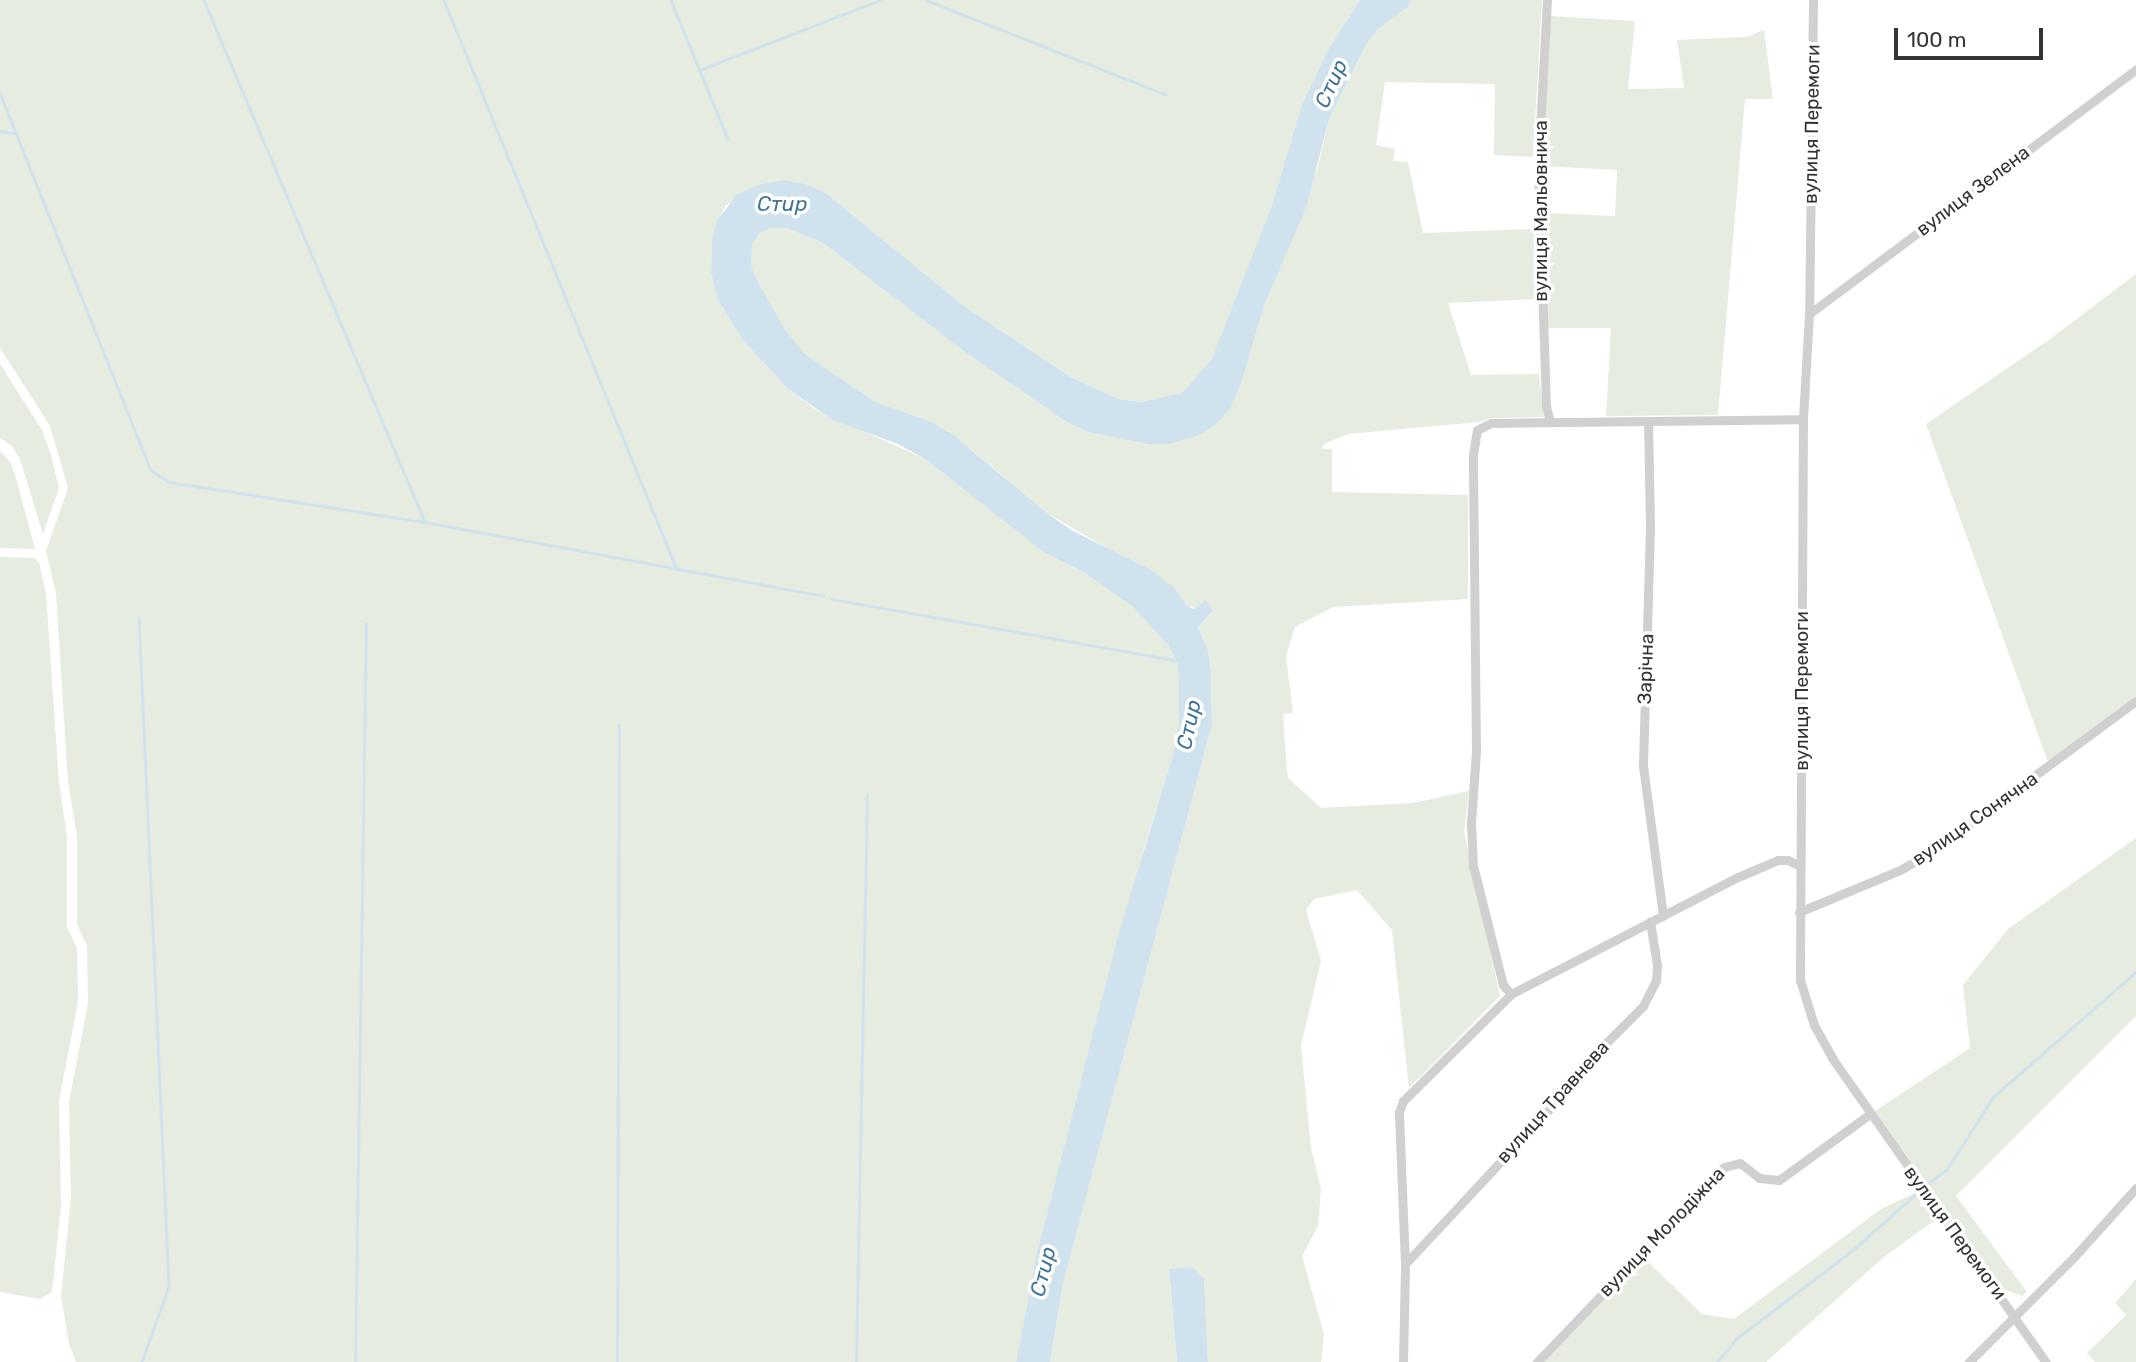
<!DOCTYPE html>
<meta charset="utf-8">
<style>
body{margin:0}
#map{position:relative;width:2136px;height:1362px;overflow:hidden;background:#fff;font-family:Rubik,sans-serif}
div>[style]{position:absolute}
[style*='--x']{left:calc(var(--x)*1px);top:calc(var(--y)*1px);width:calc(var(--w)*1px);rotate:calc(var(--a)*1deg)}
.green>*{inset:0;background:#e6ecdf}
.water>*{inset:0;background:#cfe2ee}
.stream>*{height:2.5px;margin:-1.25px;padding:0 1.25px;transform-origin:1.25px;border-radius:1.25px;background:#cfe2ee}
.street>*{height:9px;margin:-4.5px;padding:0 4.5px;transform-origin:4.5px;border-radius:4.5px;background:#d0d0d0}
span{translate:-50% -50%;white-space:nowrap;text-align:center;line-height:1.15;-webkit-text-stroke:7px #fff;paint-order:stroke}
.street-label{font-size:19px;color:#333}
.water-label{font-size:21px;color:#3f7597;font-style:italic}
.scale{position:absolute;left:1894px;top:28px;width:149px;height:32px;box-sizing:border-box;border:4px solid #333;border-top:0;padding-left:9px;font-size:21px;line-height:24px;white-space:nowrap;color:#333;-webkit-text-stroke:5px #fff;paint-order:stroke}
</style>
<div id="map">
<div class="green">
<i style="clip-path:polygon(0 0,1360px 0,1329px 48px,1302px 104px,1272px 205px,1212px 360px,1182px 393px,1141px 402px,1118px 399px,1071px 377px,964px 306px,827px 194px,806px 184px,784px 180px,760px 184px,725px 206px,712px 238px,711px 273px,717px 298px,742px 339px,788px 389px,815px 409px,925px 459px,1042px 551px,1085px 573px,1133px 607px,1168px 645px,1178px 664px,1179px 724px,1172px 758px,1145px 845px,1078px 1092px,1037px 1252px,1016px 1362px,76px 1362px,69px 1344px,61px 1296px,71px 1199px,69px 1102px,88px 1003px,87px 946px,77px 924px,77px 836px,68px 782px,56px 593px,46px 551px,68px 488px,50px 426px,0 348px)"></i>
<i style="clip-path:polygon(1411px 0,1542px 0,1533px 157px,1494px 155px,1495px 84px,1385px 82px,1376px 145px,1395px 149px,1393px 161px,1408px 162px,1423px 233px,1534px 229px,1536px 299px,1448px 303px,1471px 375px,1539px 374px,1544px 417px,1490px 418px,1479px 422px,1348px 434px,1324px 444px,1321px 449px,1332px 449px,1332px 492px,1468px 495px,1468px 599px,1333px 607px,1295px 627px,1286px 656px,1293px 713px,1283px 714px,1286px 759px,1288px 778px,1321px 808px,1413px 803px,1469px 791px,1464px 832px,1500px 996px,1409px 1088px,1392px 930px,1357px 890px,1314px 899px,1306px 910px,1321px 961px,1301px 1046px,1311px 1148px,1321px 1189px,1318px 1226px,1302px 1256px,1324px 1334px,1321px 1362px,1208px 1362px,1204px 1279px,1169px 1270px,1177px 1362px,1050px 1362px,1063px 1284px,1212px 724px,1211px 671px,1208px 651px,1198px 627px,1213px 612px,1187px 606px,1175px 588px,1047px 513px,973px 451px,929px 421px,874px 401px,805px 354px,786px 331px,757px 280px,751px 266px,752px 244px,759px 234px,771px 228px,787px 228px,823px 243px,965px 352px,1065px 421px,1087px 432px,1147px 444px,1170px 444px,1197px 436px,1214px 426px,1229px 410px,1241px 384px,1265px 303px,1318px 167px,1329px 119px,1366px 45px,1378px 29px,1408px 7px)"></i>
<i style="clip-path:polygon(1550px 16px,1635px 21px,1628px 89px,1684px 88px,1677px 40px,1746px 37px,1764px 30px,1773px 99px,1745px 99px,1718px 415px,1606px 416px,1611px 328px,1547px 328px,1544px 213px,1615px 216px,1617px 170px,1543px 166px)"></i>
<i style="clip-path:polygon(2136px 274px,2136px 696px,2048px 762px,1926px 424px,2050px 339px)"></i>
<i style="clip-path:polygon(0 364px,42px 430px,51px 455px,59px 488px,43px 534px,20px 459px,12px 446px,0 438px)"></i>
<i style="clip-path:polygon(0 451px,11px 463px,17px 482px,35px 549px,0 548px)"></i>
<i style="clip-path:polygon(0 557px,34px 558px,39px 562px,46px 594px,59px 783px,67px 837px,67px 927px,77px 948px,78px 1002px,59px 1101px,61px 1205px,52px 1292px,40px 1299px,0 1292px)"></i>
<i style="clip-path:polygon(2136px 838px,2136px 1016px,1956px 1196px,2027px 1292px,2022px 1296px,2000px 1288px,1875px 1111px,1970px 1048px,1963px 985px,2008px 929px)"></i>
<i style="clip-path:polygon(1919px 1191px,1938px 1218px,1885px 1256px,1766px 1362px,1544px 1362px,1644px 1258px,1702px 1314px,1734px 1319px,1881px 1209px)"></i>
<i style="clip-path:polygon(2136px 1279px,2136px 1362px,2095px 1362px,2087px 1353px,2126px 1315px,2115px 1303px)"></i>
</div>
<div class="water">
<i style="clip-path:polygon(1360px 0,1411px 0,1408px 7px,1378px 29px,1366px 45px,1329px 119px,1306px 208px,1265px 303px,1241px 384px,1230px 409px,1214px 426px,1197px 436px,1170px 444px,1147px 444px,1087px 432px,1065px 421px,965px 352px,823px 243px,787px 228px,771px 228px,759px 234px,752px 244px,751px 266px,757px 280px,786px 331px,805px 354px,874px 401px,929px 421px,953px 435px,1047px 513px,1071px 530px,1149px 569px,1175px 588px,1187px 606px,1194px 609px,1206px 600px,1213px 611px,1198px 627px,1208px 651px,1211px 671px,1212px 724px,1063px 1284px,1050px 1362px,1016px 1362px,1037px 1252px,1118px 936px,1172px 758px,1179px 724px,1178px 664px,1168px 645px,1133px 607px,1085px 573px,1042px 551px,925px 459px,898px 444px,833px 420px,788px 389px,742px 339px,717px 298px,711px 273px,712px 238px,717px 221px,736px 195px,760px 184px,784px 180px,806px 184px,827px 194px,964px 306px,1071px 377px,1118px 399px,1141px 402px,1182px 393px,1212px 359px,1272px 205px,1302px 104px,1329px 48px)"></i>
<i style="clip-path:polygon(1192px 1267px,1204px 1279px,1208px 1362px,1177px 1362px,1169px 1269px)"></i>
</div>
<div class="stream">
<i style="--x:204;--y:0;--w:567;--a:67.05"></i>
<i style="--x:444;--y:0;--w:613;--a:67.75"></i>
<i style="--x:671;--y:0;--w:150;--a:67.7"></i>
<i style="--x:926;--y:0;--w:257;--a:21.5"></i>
<i style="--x:699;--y:70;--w:194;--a:-21.1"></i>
<i style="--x:0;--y:93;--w:406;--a:68.2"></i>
<i style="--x:151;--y:470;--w:22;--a:34"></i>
<i style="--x:169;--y:482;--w:259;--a:8.9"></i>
<i style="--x:425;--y:522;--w:405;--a:10.5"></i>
<i style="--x:0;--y:131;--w:14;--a:8"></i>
<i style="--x:832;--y:599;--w:354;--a:10.1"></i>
<i style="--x:139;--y:618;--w:670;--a:87.43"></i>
<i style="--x:169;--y:1287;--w:80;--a:109.8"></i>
<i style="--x:1926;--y:1185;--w:26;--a:-37"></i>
<i style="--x:1947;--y:1169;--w:85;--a:-57.4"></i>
<i style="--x:1993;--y:1097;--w:190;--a:-41.2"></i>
<i style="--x:355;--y:1362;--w:738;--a:-89.15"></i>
<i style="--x:617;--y:1362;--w:637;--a:-89.82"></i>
<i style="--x:856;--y:1362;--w:567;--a:-88.89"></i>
<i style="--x:1717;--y:1362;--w:30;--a:-50"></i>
<i style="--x:1736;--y:1339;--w:147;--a:-37.3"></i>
<i style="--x:1853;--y:1250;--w:89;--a:-41.8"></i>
</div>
<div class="street">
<i style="--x:1547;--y:0;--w:165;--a:93.1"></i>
<i style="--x:1538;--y:165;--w:241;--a:88.1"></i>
<i style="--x:1546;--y:406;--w:16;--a:76"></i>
<i style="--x:1813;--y:0;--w:314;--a:90.7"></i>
<i style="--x:1809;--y:314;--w:105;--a:93.3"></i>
<i style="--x:1803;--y:419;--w:561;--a:90.31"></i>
<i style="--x:1800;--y:980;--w:47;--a:72.7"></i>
<i style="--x:1814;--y:1025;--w:38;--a:61"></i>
<i style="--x:1832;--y:1058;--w:372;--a:54.9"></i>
<i style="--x:1809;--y:314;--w:409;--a:-36.8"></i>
<i style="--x:1648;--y:421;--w:107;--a:88.9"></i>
<i style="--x:1650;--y:528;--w:238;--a:91.7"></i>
<i style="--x:1643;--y:766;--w:151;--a:82.4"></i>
<i style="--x:1799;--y:912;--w:109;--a:-22.6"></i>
<i style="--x:1900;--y:870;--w:36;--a:-30"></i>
<i style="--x:1931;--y:852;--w:255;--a:-36.4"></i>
<i style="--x:1511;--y:994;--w:12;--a:-132"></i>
<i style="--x:1503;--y:985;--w:123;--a:-104.1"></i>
<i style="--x:1473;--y:866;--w:43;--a:-92.7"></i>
<i style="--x:1471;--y:823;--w:71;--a:-86"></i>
<i style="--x:1476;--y:752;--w:297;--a:-90.6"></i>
<i style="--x:1473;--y:455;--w:25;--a:-81"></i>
<i style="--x:1477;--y:430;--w:16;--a:-27"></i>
<i style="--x:1491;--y:423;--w:312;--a:-0.7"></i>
<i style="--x:1405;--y:1264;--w:239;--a:-47"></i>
<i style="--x:1568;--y:1089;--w:37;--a:-54"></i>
<i style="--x:1590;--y:1059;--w:75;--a:-45"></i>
<i style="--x:1643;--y:1006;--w:29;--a:-63"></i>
<i style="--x:1656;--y:980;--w:15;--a:-86"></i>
<i style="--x:1657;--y:965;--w:44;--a:-99.2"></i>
<i style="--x:1403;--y:1362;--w:98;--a:-88.8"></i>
<i style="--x:1405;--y:1264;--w:152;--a:-92.3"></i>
<i style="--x:1399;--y:1112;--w:12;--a:-70"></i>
<i style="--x:1403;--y:1101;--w:152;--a:-44.7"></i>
<i style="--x:1511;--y:994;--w:255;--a:-27.3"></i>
<i style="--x:1738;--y:877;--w:43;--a:-23"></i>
<i style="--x:1778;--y:860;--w:10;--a:0"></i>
<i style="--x:1788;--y:860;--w:13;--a:27"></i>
<i style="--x:1537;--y:1362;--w:270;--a:-46.2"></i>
<i style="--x:1724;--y:1167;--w:16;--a:-14"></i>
<i style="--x:1740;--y:1163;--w:24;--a:38"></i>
<i style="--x:1759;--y:1178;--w:20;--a:6"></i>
<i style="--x:1779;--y:1180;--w:112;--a:-36"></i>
<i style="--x:1969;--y:1362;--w:148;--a:-45"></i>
<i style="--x:2074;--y:1257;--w:93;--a:-48.1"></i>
</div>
<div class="street-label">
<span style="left:1812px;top:124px;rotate:-89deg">вулиця Перемоги</span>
<span style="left:1973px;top:191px;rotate:-37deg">вулиця Зелена</span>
<span style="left:1541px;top:211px;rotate:-90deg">вулиця Мальовнича</span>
<span style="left:1646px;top:669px;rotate:-88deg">Зарічна</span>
<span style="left:1802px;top:691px;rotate:-90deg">вулиця Перемоги</span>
<span style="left:1975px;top:819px;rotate:-35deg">вулиця Сонячна</span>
<span style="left:1553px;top:1102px;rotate:-48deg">вулиця Травнева</span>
<span style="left:1662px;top:1232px;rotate:-46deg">вулиця Молодіжна</span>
<span style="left:1955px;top:1233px;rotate:54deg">вулиця Перемоги</span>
</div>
<div class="water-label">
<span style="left:1331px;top:84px;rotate:-66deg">Стир</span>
<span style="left:782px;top:204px">Стир</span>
<span style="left:1189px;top:725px;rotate:-78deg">Стир</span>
<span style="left:1043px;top:1272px;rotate:-76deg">Стир</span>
</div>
<div class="scale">100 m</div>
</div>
